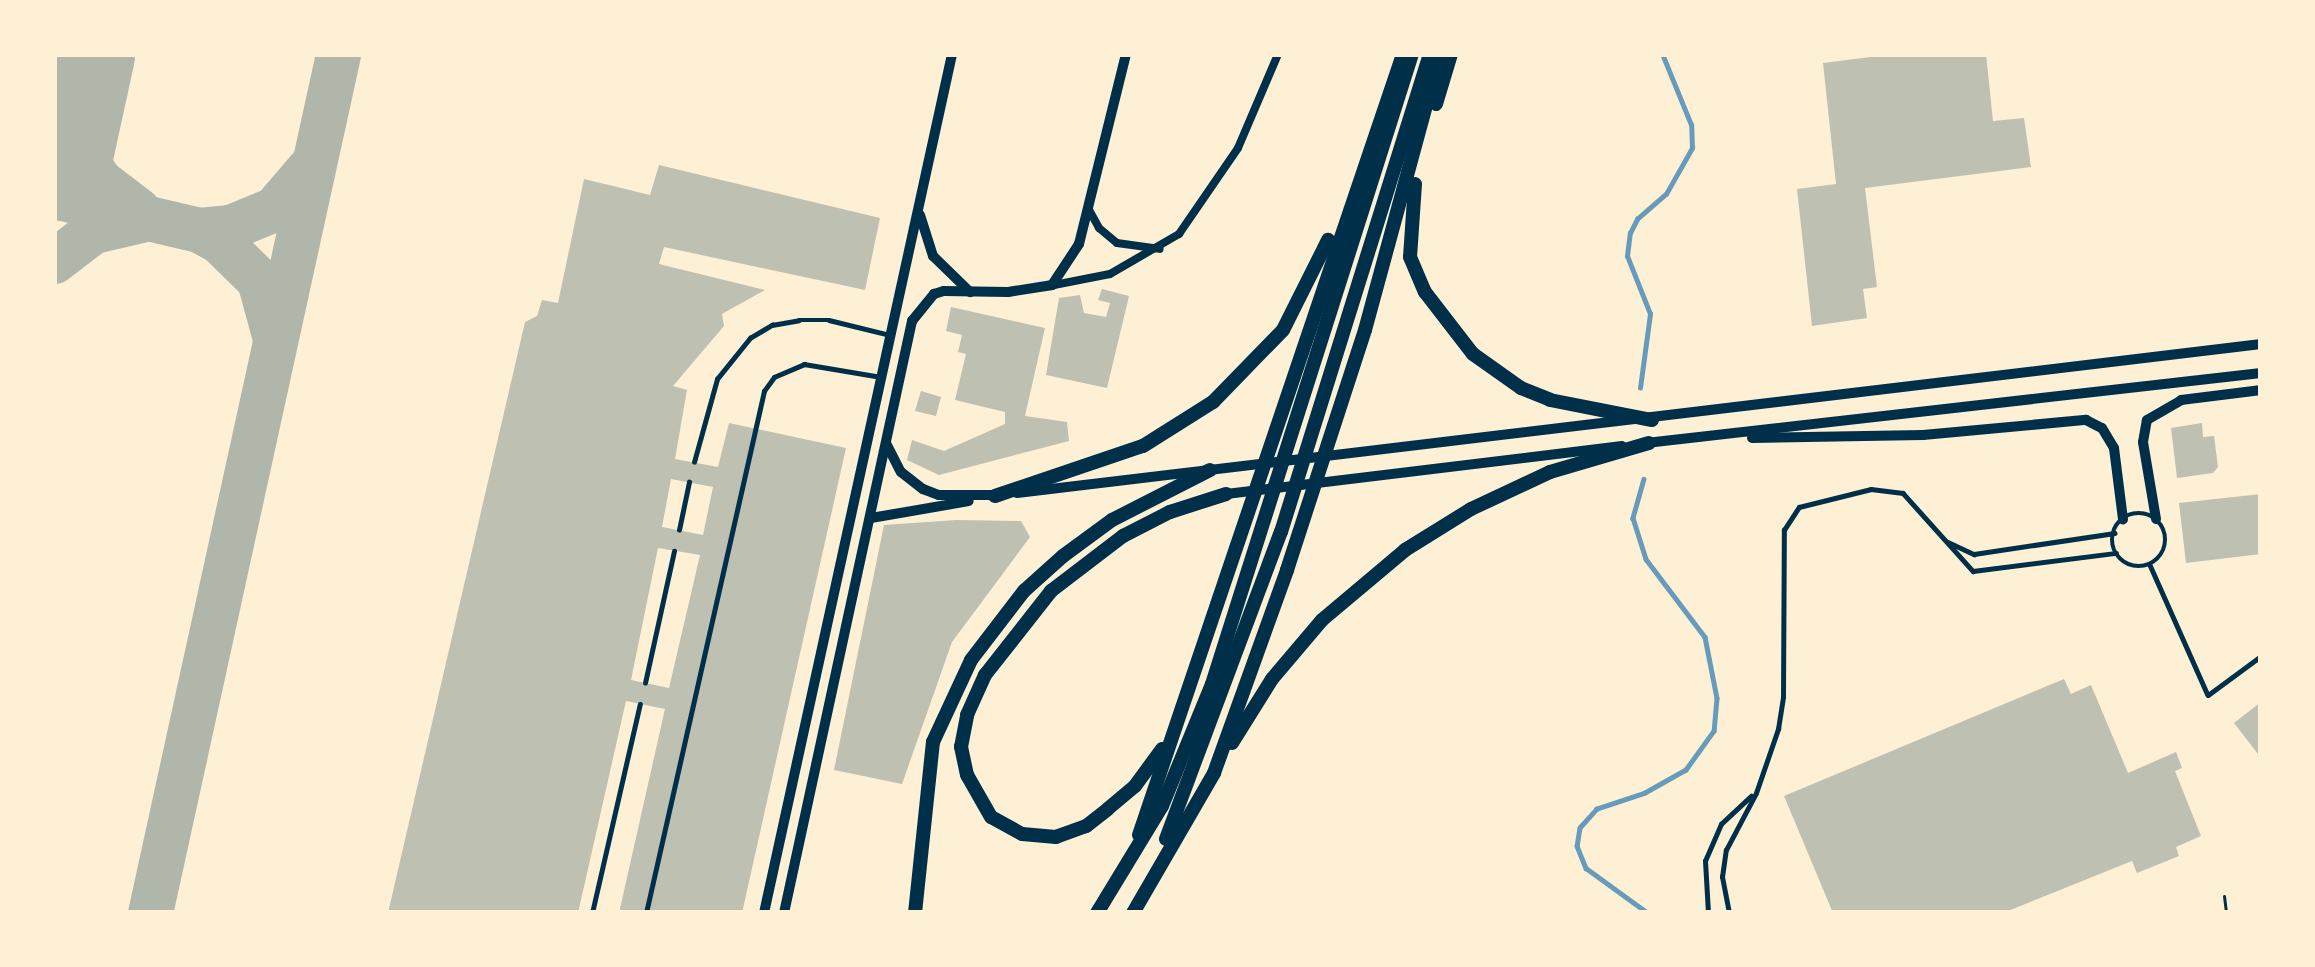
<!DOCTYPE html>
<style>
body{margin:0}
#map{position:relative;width:2315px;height:967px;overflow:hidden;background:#fdf0d5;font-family:Inter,sans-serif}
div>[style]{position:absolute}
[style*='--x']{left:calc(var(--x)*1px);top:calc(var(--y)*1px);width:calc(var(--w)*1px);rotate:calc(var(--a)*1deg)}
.stream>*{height:4.5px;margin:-2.25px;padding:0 2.25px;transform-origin:2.25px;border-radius:2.25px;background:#669bbc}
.taxiway>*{height:45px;margin:-22.5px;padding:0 22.5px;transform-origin:22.5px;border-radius:22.5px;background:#b1b6ab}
.runway>*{height:114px;margin:-57px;padding:0 57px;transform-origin:57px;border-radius:57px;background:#b1b6ab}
.building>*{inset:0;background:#bec0b2}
.path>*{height:3px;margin:-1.5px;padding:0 1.5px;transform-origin:1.5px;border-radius:1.5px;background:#003049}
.service>*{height:4.5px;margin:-2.25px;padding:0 2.25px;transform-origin:2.25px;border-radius:2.25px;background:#003049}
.service>.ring{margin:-2.25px;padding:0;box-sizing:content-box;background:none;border:4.5px solid #003049;border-radius:50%}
.minor>*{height:8px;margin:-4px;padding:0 4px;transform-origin:4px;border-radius:4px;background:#003049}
.tertiary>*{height:10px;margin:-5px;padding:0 5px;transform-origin:5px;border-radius:5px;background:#003049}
.secondary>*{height:10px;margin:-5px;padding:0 5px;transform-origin:5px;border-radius:5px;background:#003049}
.trunk>*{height:14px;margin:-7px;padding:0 7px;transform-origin:7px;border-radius:7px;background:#003049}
span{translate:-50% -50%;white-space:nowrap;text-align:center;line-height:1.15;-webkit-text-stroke:12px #fdf0d5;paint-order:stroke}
.frame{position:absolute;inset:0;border:57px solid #fdf0d5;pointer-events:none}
</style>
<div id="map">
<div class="stream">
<i style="--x:1640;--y:388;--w:75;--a:-82.3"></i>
<i style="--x:1650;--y:314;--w:62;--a:-111.6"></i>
<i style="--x:1627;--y:256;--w:23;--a:-83"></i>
<i style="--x:1630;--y:233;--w:16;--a:-63"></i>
<i style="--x:1637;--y:219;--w:38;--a:-41"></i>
<i style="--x:1666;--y:194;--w:53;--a:-60.5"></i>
<i style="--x:1692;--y:148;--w:23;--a:-92"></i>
<i style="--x:1691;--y:125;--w:77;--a:-112.2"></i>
<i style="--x:1644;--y:479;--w:41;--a:105.8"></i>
<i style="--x:1633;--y:518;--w:43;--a:72.4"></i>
<i style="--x:1646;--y:559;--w:98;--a:52.9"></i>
<i style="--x:1705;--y:637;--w:62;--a:78.9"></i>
<i style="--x:1717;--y:698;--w:33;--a:95"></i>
<i style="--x:1714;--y:731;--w:48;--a:125.7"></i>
<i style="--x:1686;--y:770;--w:47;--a:150.7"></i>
<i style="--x:1645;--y:793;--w:51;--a:161.6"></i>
<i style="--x:1597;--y:809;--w:25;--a:132"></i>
<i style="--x:1580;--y:828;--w:18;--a:99"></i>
<i style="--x:1577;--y:846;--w:24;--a:68"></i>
<i style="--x:1586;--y:868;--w:77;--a:36"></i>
</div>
<div class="taxiway">
<i style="--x:54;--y:58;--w:4;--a:-76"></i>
<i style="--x:69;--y:95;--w:39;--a:84"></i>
<i style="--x:73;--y:134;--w:26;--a:65"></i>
<i style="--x:84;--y:158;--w:28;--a:55"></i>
<i style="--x:100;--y:181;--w:48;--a:37.3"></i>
<i style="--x:54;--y:196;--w:149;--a:13.2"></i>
<i style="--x:199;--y:230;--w:23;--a:29"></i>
<i style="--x:219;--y:241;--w:56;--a:44.3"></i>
<i style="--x:259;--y:280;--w:57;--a:74.7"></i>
<i style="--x:199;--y:230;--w:31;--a:-6"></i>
<i style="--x:230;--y:227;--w:48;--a:-22.2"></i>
<i style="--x:274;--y:209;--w:55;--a:-49.4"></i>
<i style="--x:54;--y:261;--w:49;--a:-37.6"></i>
<i style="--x:93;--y:231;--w:49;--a:-12.9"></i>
<i style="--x:150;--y:913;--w:879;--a:-77.65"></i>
</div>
<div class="runway">
<i style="--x:54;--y:164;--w:113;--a:-77.7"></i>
</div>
<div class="building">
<i style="clip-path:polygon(1894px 54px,1986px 54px,1993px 121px,2024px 118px,2031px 167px,1865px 188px,1877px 287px,1863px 289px,1867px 318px,1812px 326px,1797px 189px,1836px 184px,1823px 63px)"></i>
<i style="clip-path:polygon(evenodd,659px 165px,880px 218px,865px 290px,664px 247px,659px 264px,765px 290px,722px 314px,724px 326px,673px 386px,687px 390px,675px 459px,718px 467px,729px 423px,846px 448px,742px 913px,619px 913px,665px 709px,626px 701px,578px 913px,388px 913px,525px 322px,537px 316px,542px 300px,558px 303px,584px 179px,650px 195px,659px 165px,671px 479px,713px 487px,703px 535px,662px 527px,671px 479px,659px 165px,658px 548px,700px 555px,669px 688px,631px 680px,658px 548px)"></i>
<i style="clip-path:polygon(1102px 289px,1129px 296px,1107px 388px,1046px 375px,1059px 298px,1080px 295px,1084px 313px,1106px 317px,1110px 303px,1098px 300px)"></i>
<i style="clip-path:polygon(951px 307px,1045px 328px,1025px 416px,1067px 422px,1069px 441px,939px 475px,907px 460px,912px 440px,944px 451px,1005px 424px,1005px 412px,955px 400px,966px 354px,958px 352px,962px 335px,946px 331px)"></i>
<i style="clip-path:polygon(921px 391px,941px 397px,936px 416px,915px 411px)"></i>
<i style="clip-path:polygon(2202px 423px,2203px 437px,2214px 436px,2218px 467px,2213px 473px,2177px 478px,2171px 428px)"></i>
<i style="clip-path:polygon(2261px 494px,2261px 554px,2186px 563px,2179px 503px)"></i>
<i style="clip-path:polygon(956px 520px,1021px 521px,1030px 537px,952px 642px,902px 784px,834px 770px,884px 525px)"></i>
<i style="clip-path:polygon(2064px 679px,2071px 694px,2091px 685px,2128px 773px,2176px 752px,2182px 768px,2175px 771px,2201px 836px,2176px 847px,2179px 856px,2137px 873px,2132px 861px,2003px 913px,1833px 913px,1784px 796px)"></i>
<i style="clip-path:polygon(2261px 702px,2261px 758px,2234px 723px)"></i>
</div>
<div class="path">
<i style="--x:2224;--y:896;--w:17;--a:83"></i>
</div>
<div class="service">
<i style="--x:694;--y:462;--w:86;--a:-74.5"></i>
<i style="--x:717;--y:379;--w:53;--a:-51.2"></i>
<i style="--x:750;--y:338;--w:26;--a:-31"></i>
<i style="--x:772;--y:325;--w:27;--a:-10"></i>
<i style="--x:799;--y:320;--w:30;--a:0"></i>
<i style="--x:829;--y:320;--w:63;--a:13.8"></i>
<i class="ring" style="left:2112px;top:513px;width:49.5px;height:49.5px"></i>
<i style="--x:679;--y:530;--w:49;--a:-78.2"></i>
<i style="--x:1948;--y:542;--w:29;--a:25"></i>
<i style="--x:1974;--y:554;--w:142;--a:-8.5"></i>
<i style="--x:2150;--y:565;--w:142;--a:66"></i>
<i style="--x:2208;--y:695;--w:66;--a:-36.3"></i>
<i style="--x:645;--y:683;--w:135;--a:-77.6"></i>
<i style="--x:592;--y:913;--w:214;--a:-77.1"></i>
<i style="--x:646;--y:913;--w:535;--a:-77.26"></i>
<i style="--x:764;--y:391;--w:17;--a:-54"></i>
<i style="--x:774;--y:377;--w:33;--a:-23"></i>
<i style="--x:804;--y:364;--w:78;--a:9.6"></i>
<i style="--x:1708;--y:913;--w:52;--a:-93.3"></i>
<i style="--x:1705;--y:861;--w:40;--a:-66.6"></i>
<i style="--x:1721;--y:824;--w:41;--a:-43"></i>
<i style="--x:1729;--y:913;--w:37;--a:-101"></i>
<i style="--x:1722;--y:877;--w:27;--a:-82"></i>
<i style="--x:1726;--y:850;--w:64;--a:-62.2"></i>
<i style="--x:1756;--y:793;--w:68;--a:-71"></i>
<i style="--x:1778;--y:729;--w:32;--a:-81"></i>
<i style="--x:1783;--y:697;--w:167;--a:-89.7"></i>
<i style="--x:1784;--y:530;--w:27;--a:-57"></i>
<i style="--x:1799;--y:507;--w:74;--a:-14"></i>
<i style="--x:1871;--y:489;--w:32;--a:7"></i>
<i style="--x:1903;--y:493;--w:105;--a:48.1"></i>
<i style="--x:1973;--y:571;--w:144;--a:-7.2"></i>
</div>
<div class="minor">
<i style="--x:1088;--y:208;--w:23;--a:61"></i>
<i style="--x:1099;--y:228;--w:23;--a:40"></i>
<i style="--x:1117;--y:243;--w:43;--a:7.9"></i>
<i style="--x:1054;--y:285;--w:57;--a:-11.1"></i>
<i style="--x:1110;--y:274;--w:80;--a:-30.1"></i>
<i style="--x:1179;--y:234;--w:104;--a:-55.5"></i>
<i style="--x:1238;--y:148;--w:102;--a:-66.9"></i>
</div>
<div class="tertiary">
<i style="--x:920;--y:215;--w:43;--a:72.4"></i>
<i style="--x:933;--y:256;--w:52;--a:44.2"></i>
<i style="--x:764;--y:913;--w:879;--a:-77.65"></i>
<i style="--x:784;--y:913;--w:606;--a:-77.8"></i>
<i style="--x:912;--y:321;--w:35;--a:-51"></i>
<i style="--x:934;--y:294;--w:10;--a:-17"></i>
<i style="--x:944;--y:291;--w:64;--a:0.9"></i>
<i style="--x:1008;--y:292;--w:45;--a:-9"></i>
<i style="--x:1052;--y:285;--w:49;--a:-56.6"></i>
<i style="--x:1079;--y:244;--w:196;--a:-76.1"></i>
</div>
<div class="secondary">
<i style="--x:1752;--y:438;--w:171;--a:-1"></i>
<i style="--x:1923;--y:435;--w:164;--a:-5.3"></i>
<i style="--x:2086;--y:420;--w:18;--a:27"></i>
<i style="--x:2102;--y:428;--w:23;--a:59"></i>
<i style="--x:2114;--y:448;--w:72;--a:82.8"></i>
<i style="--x:1646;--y:443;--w:619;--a:-6.49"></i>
<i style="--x:887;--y:445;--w:30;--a:63"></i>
<i style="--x:901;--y:472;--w:28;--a:38"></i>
<i style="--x:923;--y:489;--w:17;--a:21"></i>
<i style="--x:939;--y:495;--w:59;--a:0"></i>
<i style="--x:1017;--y:493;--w:1253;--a:-6.83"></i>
<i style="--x:1226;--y:494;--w:399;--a:-6.9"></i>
<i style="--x:871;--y:518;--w:99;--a:-9.8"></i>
<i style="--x:2156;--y:519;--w:78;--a:-99.6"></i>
<i style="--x:2143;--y:442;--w:22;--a:-80"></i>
<i style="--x:2147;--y:420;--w:39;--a:-30"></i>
<i style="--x:2181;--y:400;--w:81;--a:-7.1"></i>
</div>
<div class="trunk">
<i style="--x:1436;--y:104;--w:52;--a:-73.3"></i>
<i style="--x:1415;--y:184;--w:73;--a:93.9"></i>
<i style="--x:1410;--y:257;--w:38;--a:67"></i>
<i style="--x:1425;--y:292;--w:78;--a:52.3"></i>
<i style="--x:1473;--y:354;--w:59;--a:35.3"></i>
<i style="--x:1521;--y:388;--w:31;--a:22"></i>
<i style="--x:1550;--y:400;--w:104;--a:11.1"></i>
<i style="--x:995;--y:496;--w:156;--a:-18.7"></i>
<i style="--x:1143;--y:446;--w:83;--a:-32.2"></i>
<i style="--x:1213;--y:402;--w:100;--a:-45.8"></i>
<i style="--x:1283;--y:330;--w:101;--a:-63.4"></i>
<i style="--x:1232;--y:743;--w:75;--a:-58"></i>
<i style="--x:1272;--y:679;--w:77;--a:-49.7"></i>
<i style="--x:1322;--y:620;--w:109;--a:-40.1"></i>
<i style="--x:1405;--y:550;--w:78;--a:-31.8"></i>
<i style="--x:1471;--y:509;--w:87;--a:-25.1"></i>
<i style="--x:1550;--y:472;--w:103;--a:-16.3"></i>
<i style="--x:1162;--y:749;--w:46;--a:126.1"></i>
<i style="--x:1135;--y:786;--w:35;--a:140"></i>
<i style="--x:1108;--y:809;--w:28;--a:142"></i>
<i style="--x:1086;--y:826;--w:32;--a:160"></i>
<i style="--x:1056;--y:837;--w:34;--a:-175"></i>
<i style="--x:1022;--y:834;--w:35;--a:-151"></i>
<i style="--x:991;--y:817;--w:48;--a:-119.7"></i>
<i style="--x:967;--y:775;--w:29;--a:-102"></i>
<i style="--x:961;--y:747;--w:33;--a:-79"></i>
<i style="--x:967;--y:715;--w:44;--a:-65.8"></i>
<i style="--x:985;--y:675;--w:107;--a:-51.8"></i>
<i style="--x:1051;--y:591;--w:91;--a:-37.4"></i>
<i style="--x:1123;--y:536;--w:53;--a:-27.1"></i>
<i style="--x:1170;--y:512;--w:59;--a:-17.8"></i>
<i style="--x:1139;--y:835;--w:824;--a:-71.32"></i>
<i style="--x:1166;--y:839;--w:328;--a:-69.5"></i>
<i style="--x:1281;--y:532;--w:501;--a:-72.69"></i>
<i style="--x:915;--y:913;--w:172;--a:-84"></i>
<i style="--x:933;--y:742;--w:90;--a:-65.1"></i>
<i style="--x:971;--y:660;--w:87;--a:-52.5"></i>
<i style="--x:1024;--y:591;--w:52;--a:-41.9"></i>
<i style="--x:1063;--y:556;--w:61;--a:-36.3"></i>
<i style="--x:1112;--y:520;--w:110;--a:-27"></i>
<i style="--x:1097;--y:913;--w:125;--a:-58.7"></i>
<i style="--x:1162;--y:806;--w:132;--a:-67.7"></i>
<i style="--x:1212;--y:684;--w:661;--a:-72.39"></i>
<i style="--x:1133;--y:913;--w:162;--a:-59.9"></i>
<i style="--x:1214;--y:773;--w:216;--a:-70.2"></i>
<i style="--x:1287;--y:570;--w:252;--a:-72"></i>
<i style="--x:1365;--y:330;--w:286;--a:-74.8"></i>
</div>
<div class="frame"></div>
</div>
